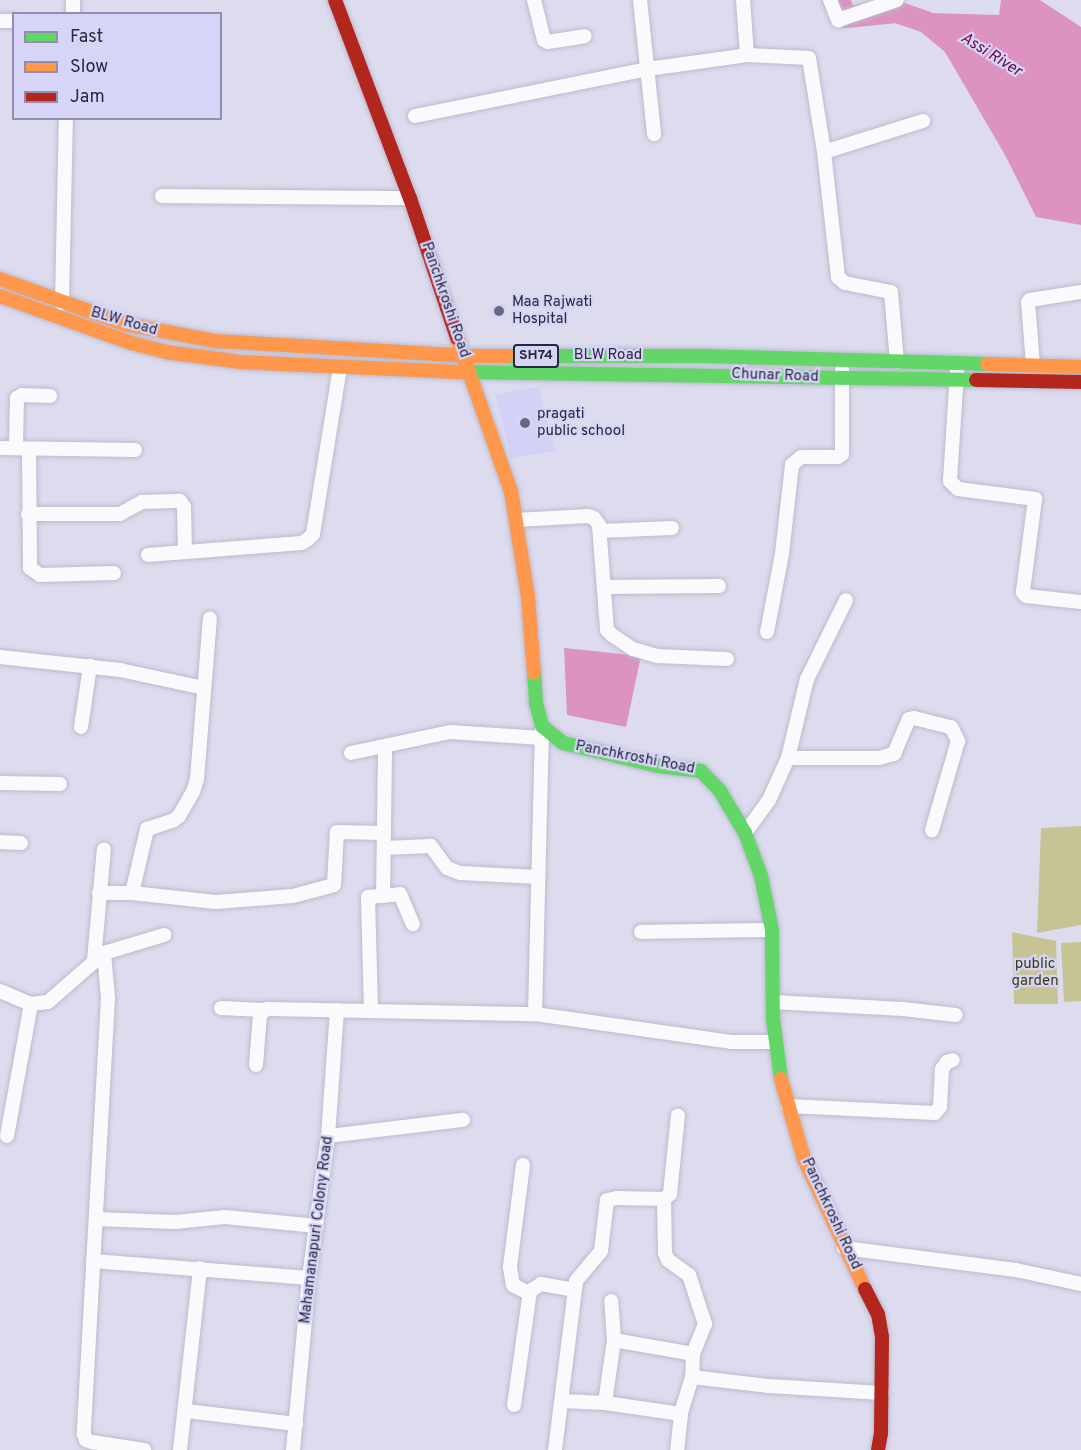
<!DOCTYPE html>
<style>
body{margin:0}
#map{position:relative;width:1081px;height:1450px;overflow:hidden;background:#dddcef;font-family:Overpass,sans-serif}
div>[style]{position:absolute}
[style*='--x']{left:calc(var(--x)*1px);top:calc(var(--y)*1px);width:calc(var(--w)*1px);rotate:calc(var(--a)*1deg)}
.built>*{inset:0;background:#d4d1f6}
.green>*{inset:0;background:#c6c494}
.water>*{inset:0;background:#dc93c0}
.river>*{height:22px;margin:-11px;padding:0 11px;transform-origin:11px;border-radius:11px;background:#dc93c0}
.roads{filter:drop-shadow(0 0 2px #bcbace) drop-shadow(0 0 2px #bcbace)}
.street>*{height:14px;margin:-7px;padding:0 7px;transform-origin:7px;border-radius:7px;background:#fafafd}
.fast>*{height:14px;margin:-7px;padding:0 7px;transform-origin:7px;border-radius:7px;background:#63d668}
.slow>*{height:14px;margin:-7px;padding:0 7px;transform-origin:7px;border-radius:7px;background:#ff974d}
.jam>*{height:14px;margin:-7px;padding:0 7px;transform-origin:7px;border-radius:7px;background:#b3261e}
.dots>*{width:16px;height:16px;translate:-50% -50%;box-sizing:border-box;border:3px solid #d6d4f7;border-radius:50%}
span{translate:-50% -50%;white-space:nowrap;text-align:center;line-height:1.15;-webkit-text-stroke:4.5px #d6d4f7;paint-order:stroke}
.shield-label span{padding:2px 4px;background:#d6d4f7;border:2px solid;border-radius:4px;-webkit-text-stroke-width:0}
.shield-label{font-size:14px;color:#2a283e;font-weight:700}
.street-label{font-size:15px;color:#2a283e}
.poi-label{font-size:15px;color:#2a283e}
.left{translate:0 -50%;text-align:left}
.park-label{font-size:15px;color:#3f3e0a}
.water-label{font-size:16px;color:#670645;font-style:italic}
.legend{position:absolute;left:12px;top:12px;width:210px;height:108px;box-sizing:border-box;background:#d6d4f7;border:2px solid #918fad;margin:0;padding:8px 10px;list-style:none;font-size:18px;color:#2a283e}
.legend li{display:flex;align-items:center;gap:12px;height:30px}
.legend b{width:30px;border:2px solid #918fad}
</style>
<div id="map">
<div class="built">
<i style="clip-path:polygon(539px 387px,555px 451px,511px 458px,495px 394px)"></i>
</div>
<div class="green">
<i style="clip-path:polygon(1081px 826px,1081px 925px,1037px 933px,1041px 828px)"></i>
<i style="clip-path:polygon(1012px 932px,1056px 941px,1058px 1004px,1014px 1004px)"></i>
<i style="clip-path:polygon(1081px 942px,1081px 1001px,1064px 1002px,1061px 943px)"></i>
</div>
<div class="water">
<i style="clip-path:polygon(1001px 0,1040px 0,1081px 27px,1081px 225px,1036px 217px,1005px 155px,945px 52px,897px 12px,999px 15px)"></i>
<i style="clip-path:polygon(564px 648px,641px 656px,626px 727px,567px 715px)"></i>
</div>
<div class="river">
<i style="--x:839;--y:0;--w:18;--a:68"></i>
<i style="--x:846;--y:17;--w:51;--a:-5.6"></i>
<i style="--x:897;--y:12;--w:31;--a:19"></i>
</div>
<div class="roads">
<div class="street">
<i style="--x:73;--y:0;--w:14;--a:90"></i>
<i style="--x:534;--y:0;--w:41;--a:76"></i>
<i style="--x:544;--y:40;--w:4;--a:27"></i>
<i style="--x:548;--y:42;--w:37;--a:-9"></i>
<i style="--x:640;--y:0;--w:135;--a:84"></i>
<i style="--x:743;--y:0;--w:55;--a:85.8"></i>
<i style="--x:830;--y:0;--w:22;--a:68"></i>
<i style="--x:838;--y:20;--w:62;--a:-18.7"></i>
<i style="--x:0;--y:21;--w:14;--a:0"></i>
<i style="--x:415;--y:116;--w:238;--a:-11.4"></i>
<i style="--x:648;--y:69;--w:100;--a:-8"></i>
<i style="--x:747;--y:55;--w:62;--a:2.8"></i>
<i style="--x:809;--y:58;--w:95;--a:80.9"></i>
<i style="--x:824;--y:152;--w:126;--a:83.6"></i>
<i style="--x:838;--y:277;--w:9;--a:41"></i>
<i style="--x:845;--y:283;--w:47;--a:11.1"></i>
<i style="--x:891;--y:292;--w:70;--a:85.1"></i>
<i style="--x:824;--y:152;--w:104;--a:-17.4"></i>
<i style="--x:162;--y:196;--w:248;--a:0.5"></i>
<i style="--x:62;--y:303;--w:185;--a:-88.8"></i>
<i style="--x:1033;--y:365;--w:63;--a:-94.5"></i>
<i style="--x:1028;--y:302;--w:3;--a:-45"></i>
<i style="--x:1030;--y:300;--w:52;--a:-8.9"></i>
<i style="--x:957;--y:372;--w:109;--a:93.7"></i>
<i style="--x:950;--y:481;--w:11;--a:45"></i>
<i style="--x:958;--y:489;--w:78;--a:7.4"></i>
<i style="--x:1035;--y:499;--w:94;--a:97.4"></i>
<i style="--x:1023;--y:592;--w:5;--a:53"></i>
<i style="--x:1026;--y:596;--w:55;--a:6.2"></i>
<i style="--x:0;--y:448;--w:135;--a:0.8"></i>
<i style="--x:16;--y:448;--w:50;--a:-88.9"></i>
<i style="--x:17;--y:398;--w:6;--a:-31"></i>
<i style="--x:22;--y:395;--w:28;--a:2"></i>
<i style="--x:29;--y:449;--w:119;--a:89.5"></i>
<i style="--x:30;--y:568;--w:12;--a:35"></i>
<i style="--x:40;--y:575;--w:74;--a:-1.5"></i>
<i style="--x:28;--y:514;--w:92;--a:0"></i>
<i style="--x:120;--y:514;--w:25;--a:-29"></i>
<i style="--x:142;--y:502;--w:38;--a:-2"></i>
<i style="--x:180;--y:501;--w:7;--a:56"></i>
<i style="--x:184;--y:507;--w:45;--a:88.7"></i>
<i style="--x:516;--y:520;--w:72;--a:-3.2"></i>
<i style="--x:588;--y:516;--w:6;--a:18"></i>
<i style="--x:594;--y:518;--w:9;--a:54"></i>
<i style="--x:599;--y:525;--w:105;--a:85.6"></i>
<i style="--x:607;--y:630;--w:7;--a:45"></i>
<i style="--x:612;--y:635;--w:25;--a:34"></i>
<i style="--x:633;--y:649;--w:26;--a:16"></i>
<i style="--x:658;--y:656;--w:69;--a:2.5"></i>
<i style="--x:600;--y:531;--w:72;--a:-2.4"></i>
<i style="--x:148;--y:555;--w:154;--a:-4.5"></i>
<i style="--x:302;--y:543;--w:7;--a:-34"></i>
<i style="--x:308;--y:539;--w:7;--a:-45"></i>
<i style="--x:313;--y:534;--w:169;--a:-80.8"></i>
<i style="--x:604;--y:587;--w:115;--a:-0.5"></i>
<i style="--x:767;--y:632;--w:79;--a:-79.1"></i>
<i style="--x:782;--y:554;--w:90;--a:-83.6"></i>
<i style="--x:792;--y:465;--w:12;--a:-42"></i>
<i style="--x:801;--y:457;--w:37;--a:0"></i>
<i style="--x:838;--y:457;--w:5;--a:-37"></i>
<i style="--x:842;--y:454;--w:84;--a:-90"></i>
<i style="--x:0;--y:657;--w:121;--a:6.2"></i>
<i style="--x:120;--y:670;--w:86;--a:12.1"></i>
<i style="--x:81;--y:727;--w:62;--a:-81.6"></i>
<i style="--x:351;--y:753;--w:101;--a:-12"></i>
<i style="--x:450;--y:732;--w:92;--a:3.7"></i>
<i style="--x:788;--y:758;--w:91;--a:0"></i>
<i style="--x:879;--y:758;--w:16;--a:-15"></i>
<i style="--x:894;--y:754;--w:38;--a:-67"></i>
<i style="--x:909;--y:719;--w:5;--a:-11"></i>
<i style="--x:914;--y:718;--w:38;--a:14"></i>
<i style="--x:951;--y:727;--w:16;--a:63"></i>
<i style="--x:958;--y:741;--w:93;--a:106.3"></i>
<i style="--x:0;--y:783;--w:60;--a:1"></i>
<i style="--x:745;--y:833;--w:41;--a:-54"></i>
<i style="--x:769;--y:800;--w:46;--a:-65.7"></i>
<i style="--x:788;--y:758;--w:81;--a:-76.5"></i>
<i style="--x:807;--y:679;--w:88;--a:-63.7"></i>
<i style="--x:0;--y:842;--w:21;--a:3"></i>
<i style="--x:384;--y:848;--w:47;--a:-2.4"></i>
<i style="--x:431;--y:846;--w:27;--a:54"></i>
<i style="--x:447;--y:868;--w:14;--a:21"></i>
<i style="--x:460;--y:873;--w:78;--a:2.9"></i>
<i style="--x:99;--y:893;--w:33;--a:0"></i>
<i style="--x:132;--y:893;--w:84;--a:6.1"></i>
<i style="--x:216;--y:902;--w:77;--a:-4.5"></i>
<i style="--x:293;--y:896;--w:42;--a:-15"></i>
<i style="--x:334;--y:885;--w:53;--a:-86.8"></i>
<i style="--x:337;--y:832;--w:47;--a:1.2"></i>
<i style="--x:132;--y:893;--w:66;--a:-76.8"></i>
<i style="--x:147;--y:829;--w:28;--a:-18"></i>
<i style="--x:174;--y:820;--w:6;--a:-39"></i>
<i style="--x:179;--y:816;--w:28;--a:-60"></i>
<i style="--x:193;--y:792;--w:14;--a:-73"></i>
<i style="--x:197;--y:779;--w:161;--a:-85.4"></i>
<i style="--x:383;--y:896;--w:150;--a:-89.2"></i>
<i style="--x:641;--y:932;--w:131;--a:-0.9"></i>
<i style="--x:104;--y:953;--w:45;--a:84.9"></i>
<i style="--x:108;--y:998;--w:437;--a:93.2"></i>
<i style="--x:84;--y:1434;--w:6;--a:72"></i>
<i style="--x:86;--y:1440;--w:6;--a:18"></i>
<i style="--x:92;--y:1442;--w:53;--a:8.7"></i>
<i style="--x:94;--y:960;--w:111;--a:-84.9"></i>
<i style="--x:0;--y:991;--w:34;--a:23"></i>
<i style="--x:31;--y:1004;--w:17;--a:-7"></i>
<i style="--x:48;--y:1002;--w:74;--a:-41.2"></i>
<i style="--x:104;--y:953;--w:63;--a:-16.7"></i>
<i style="--x:773;--y:1002;--w:130;--a:3.1"></i>
<i style="--x:903;--y:1009;--w:53;--a:6.5"></i>
<i style="--x:221;--y:1008;--w:42;--a:2.7"></i>
<i style="--x:371;--y:1011;--w:114;--a:-91.5"></i>
<i style="--x:368;--y:897;--w:32;--a:-5"></i>
<i style="--x:400;--y:894;--w:33;--a:67"></i>
<i style="--x:535;--y:1014;--w:288;--a:-88.6"></i>
<i style="--x:256;--y:1065;--w:51;--a:-85.5"></i>
<i style="--x:260;--y:1014;--w:9;--a:-36"></i>
<i style="--x:267;--y:1009;--w:268;--a:1.1"></i>
<i style="--x:535;--y:1014;--w:198;--a:8.1"></i>
<i style="--x:731;--y:1042;--w:44;--a:0"></i>
<i style="--x:788;--y:1106;--w:147;--a:2.7"></i>
<i style="--x:935;--y:1113;--w:8;--a:-50"></i>
<i style="--x:940;--y:1107;--w:38;--a:-87"></i>
<i style="--x:942;--y:1069;--w:9;--a:-54"></i>
<i style="--x:947;--y:1062;--w:6;--a:-18"></i>
<i style="--x:7;--y:1136;--w:134;--a:-79.7"></i>
<i style="--x:328;--y:1136;--w:136;--a:-6.8"></i>
<i style="--x:523;--y:1165;--w:103;--a:97.3"></i>
<i style="--x:510;--y:1267;--w:18;--a:81"></i>
<i style="--x:513;--y:1285;--w:19;--a:28"></i>
<i style="--x:664;--y:1199;--w:54;--a:88.9"></i>
<i style="--x:665;--y:1253;--w:8;--a:67"></i>
<i style="--x:668;--y:1260;--w:26;--a:36"></i>
<i style="--x:689;--y:1275;--w:52;--a:71.9"></i>
<i style="--x:705;--y:1324;--w:32;--a:112"></i>
<i style="--x:693;--y:1354;--w:23;--a:92"></i>
<i style="--x:692;--y:1377;--w:39;--a:107"></i>
<i style="--x:681;--y:1414;--w:36;--a:96"></i>
<i style="--x:96;--y:1219;--w:79;--a:2.2"></i>
<i style="--x:175;--y:1222;--w:50;--a:-5.7"></i>
<i style="--x:225;--y:1217;--w:92;--a:5.6"></i>
<i style="--x:844;--y:1248;--w:173;--a:7.3"></i>
<i style="--x:1016;--y:1270;--w:66;--a:12.2"></i>
<i style="--x:93;--y:1261;--w:217;--a:4.5"></i>
<i style="--x:614;--y:1340;--w:80;--a:10"></i>
<i style="--x:692;--y:1377;--w:78;--a:6.7"></i>
<i style="--x:769;--y:1386;--w:113;--a:3.5"></i>
<i style="--x:563;--y:1401;--w:42;--a:2.7"></i>
<i style="--x:605;--y:1403;--w:77;--a:8.2"></i>
<i style="--x:605;--y:1403;--w:64;--a:-81.9"></i>
<i style="--x:614;--y:1340;--w:39;--a:-94"></i>
<i style="--x:514;--y:1405;--w:115;--a:-82"></i>
<i style="--x:530;--y:1291;--w:13;--a:-32"></i>
<i style="--x:541;--y:1284;--w:34;--a:10"></i>
<i style="--x:186;--y:1411;--w:111;--a:6.7"></i>
<i style="--x:180;--y:1450;--w:183;--a:-83.7"></i>
<i style="--x:293;--y:1450;--w:173;--a:-84.7"></i>
<i style="--x:309;--y:1278;--w:143;--a:-82.4"></i>
<i style="--x:328;--y:1136;--w:126;--a:-85.9"></i>
<i style="--x:555;--y:1450;--w:170;--a:-82.9"></i>
<i style="--x:576;--y:1281;--w:39;--a:-50"></i>
<i style="--x:601;--y:1251;--w:51;--a:-83.3"></i>
<i style="--x:607;--y:1200;--w:10;--a:-11"></i>
<i style="--x:617;--y:1198;--w:47;--a:1.2"></i>
<i style="--x:664;--y:1199;--w:8;--a:-40"></i>
<i style="--x:670;--y:1194;--w:79;--a:-84.2"></i>
</div>
<div class="fast">
<i style="--x:507;--y:356;--w:197;--a:0"></i>
<i style="--x:704;--y:356;--w:283;--a:1.6"></i>
<i style="--x:462;--y:372;--w:514;--a:0.89"></i>
<i style="--x:534;--y:673;--w:30;--a:86"></i>
<i style="--x:536;--y:703;--w:24;--a:75"></i>
<i style="--x:542;--y:726;--w:27;--a:39"></i>
<i style="--x:563;--y:743;--w:99;--a:13.5"></i>
<i style="--x:659;--y:766;--w:42;--a:6.8"></i>
<i style="--x:701;--y:771;--w:28;--a:46"></i>
<i style="--x:720;--y:791;--w:49;--a:59.2"></i>
<i style="--x:745;--y:833;--w:46;--a:69.6"></i>
<i style="--x:761;--y:876;--w:55;--a:78.5"></i>
<i style="--x:772;--y:930;--w:89;--a:89.4"></i>
<i style="--x:773;--y:1019;--w:61;--a:82.4"></i>
</div>
<div class="slow">
<i style="--x:0;--y:279;--w:133;--a:19.8"></i>
<i style="--x:125;--y:324;--w:92;--a:10.7"></i>
<i style="--x:215;--y:341;--w:250;--a:3.4"></i>
<i style="--x:465;--y:356;--w:42;--a:0"></i>
<i style="--x:0;--y:296;--w:139;--a:19.7"></i>
<i style="--x:131;--y:343;--w:36;--a:14"></i>
<i style="--x:166;--y:352;--w:75;--a:7.7"></i>
<i style="--x:240;--y:362;--w:222;--a:2.6"></i>
<i style="--x:457;--y:338;--w:162;--a:70.6"></i>
<i style="--x:511;--y:491;--w:107;--a:80.9"></i>
<i style="--x:528;--y:597;--w:76;--a:85.5"></i>
<i style="--x:987;--y:364;--w:94;--a:1.8"></i>
<i style="--x:781;--y:1079;--w:83;--a:74"></i>
<i style="--x:804;--y:1159;--w:144;--a:64.9"></i>
</div>
<div class="jam">
<i style="--x:335;--y:0;--w:212;--a:69.3"></i>
<i style="--x:410;--y:198;--w:148;--a:71.4"></i>
<i style="--x:976;--y:380;--w:105;--a:1.1"></i>
<i style="--x:865;--y:1289;--w:28;--a:63"></i>
<i style="--x:878;--y:1314;--w:23;--a:80"></i>
<i style="--x:882;--y:1337;--w:96;--a:90.6"></i>
<i style="--x:881;--y:1433;--w:17;--a:100"></i>
</div>
</div>
<div class="dots">
<i style="left:499px;top:311px;background:#69677c"></i>
<i style="left:525px;top:423px;background:#69677c"></i>
</div>
<div class="shield-label">
<span style="left:536px;top:356px">SH74</span>
</div>
<div class="street-label">
<span style="left:445px;top:300px;rotate:71deg">Panchkroshi Road</span>
<span style="left:124px;top:322px;rotate:16deg">BLW Road</span>
<span style="left:608px;top:356px">BLW Road</span>
<span style="left:775px;top:376px;rotate:2deg">Chunar Road</span>
<span style="left:635px;top:758px;rotate:11deg">Panchkroshi Road</span>
<span style="left:831px;top:1214px;rotate:65deg">Panchkroshi Road</span>
<span style="left:317px;top:1230px;rotate:-83deg">Mahamanapuri Colony Road</span>
</div>
<div class="poi-label">
<span class="left" style="left:512px;top:311px">Maa Rajwati<br>Hospital</span>
<span class="left" style="left:537px;top:423px">pragati<br>public school</span>
</div>
<div class="park-label">
<span style="left:1035px;top:973px">public<br>garden</span>
</div>
<div class="water-label">
<span style="left:991px;top:55px;rotate:32deg">Assi River</span>
</div>
<ul class="legend">
<li><b style="height:8px;background:#63d668"></b>Fast</li>
<li><b style="height:8px;background:#ff974d"></b>Slow</li>
<li><b style="height:8px;background:#b3261e"></b>Jam</li>
</ul>
</div>
